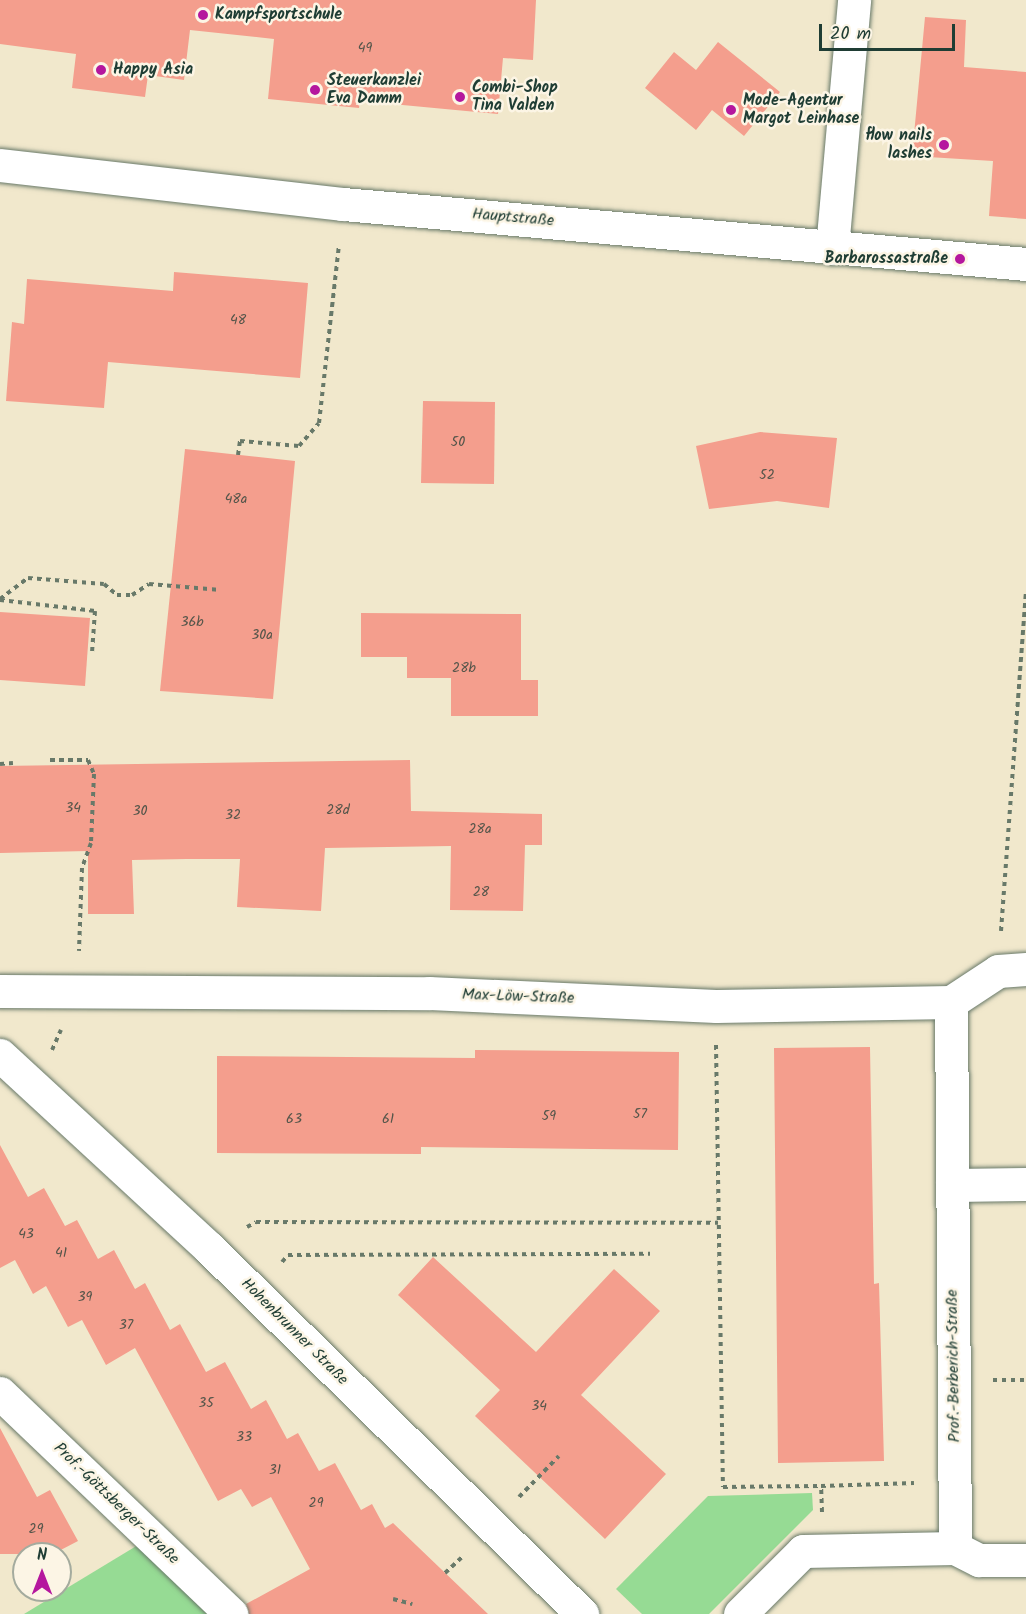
<!DOCTYPE html>
<meta charset="utf-8">
<style>
body{margin:0}
#map{position:relative;width:1026px;height:1614px;overflow:hidden;background:#f1e8cc;font-family:Kalam,sans-serif}
div>[style]{position:absolute}
[style*='--x']{left:calc(var(--x)*1px);top:calc(var(--y)*1px);width:calc(var(--w)*1px);rotate:calc(var(--a)*1deg)}
.green>*{inset:0;background:#96db94}
.building>*{inset:0;background:#f49e8d}
.path>*{height:4px;margin-top:-2px;transform-origin:0;background:repeating-linear-gradient(90deg,#687969 0 4.5px,transparent 0 9px)}
.roads{filter:drop-shadow(0 0 2px #687969) drop-shadow(0 0 2px #687969)}
.minor>*{height:33px;margin:-16.5px;padding:0 16.5px;transform-origin:16.5px;border-radius:16.5px;background:#fff}
.dots>*{width:16px;height:16px;translate:-50% -50%;box-sizing:border-box;border:3px solid #fcf5e5;border-radius:50%}
span{translate:-50% -50%;white-space:nowrap;text-align:center;line-height:1.15;-webkit-text-stroke:5px #fcf5e5;paint-order:stroke}
.number-label{font-size:14px;color:#54554a}
.number-label span{-webkit-text-stroke-width:0}
.poi-label{font-size:16px;color:#1f3d34;font-weight:700}
.left{translate:0 -50%;text-align:left}
.right{translate:-100% -50%;text-align:right}
.street-label{font-size:16px;color:#1f3d34}
.north{position:absolute;left:12px;top:1542px;width:60px;height:60px;box-sizing:border-box;background:#fcf5e5;border:2px solid #a4ab9e;border-radius:50%;rotate:0deg;font-size:16px;font-weight:700;line-height:24px;text-align:center;color:#1f3d34}
.north::after{content:'';display:block;margin:auto;width:21px;height:27px;background:#b5179e;clip-path:polygon(50% 0,100% 100%,50% 72%,0 100%)}
.scale{position:absolute;left:819px;top:24px;width:136px;height:27px;box-sizing:border-box;border:3px solid #1f3d34;border-top:0;padding-left:8px;font-size:18px;line-height:21px;white-space:nowrap;color:#1f3d34;-webkit-text-stroke:4px #fcf5e5;paint-order:stroke}
</style>
<div id="map">
<div class="green">
<i style="clip-path:polygon(812px 1493px,813px 1510px,709px 1614px,642px 1614px,616px 1589px,708px 1496px)"></i>
<i style="clip-path:polygon(138px 1545px,207px 1614px,24px 1614px)"></i>
</div>
<div class="building">
<i style="clip-path:polygon(0 0,536px 0,533px 60px,503px 58px,498px 114px,360px 101px,359px 108px,268px 99px,274px 39px,190px 30px,184px 80px,148px 75px,145px 97px,72px 88px,76px 54px,0 44px)"></i>
<i style="clip-path:polygon(925px 17px,966px 20px,964px 67px,1026px 72px,1026px 219px,989px 216px,993px 161px,912px 156px)"></i>
<i style="clip-path:polygon(718px 42px,780px 92px,744px 136px,712px 110px,696px 130px,645px 88px,674px 52px,696px 70px)"></i>
<i style="clip-path:polygon(174px 272px,308px 283px,300px 378px,108px 362px,104px 408px,6px 401px,12px 322px,24px 324px,27px 279px,173px 291px)"></i>
<i style="clip-path:polygon(423px 401px,495px 402px,494px 484px,421px 483px)"></i>
<i style="clip-path:polygon(760px 432px,837px 438px,829px 508px,777px 501px,709px 509px,696px 446px)"></i>
<i style="clip-path:polygon(185px 449px,295px 461px,273px 699px,160px 691px)"></i>
<i style="clip-path:polygon(0 612px,90px 618px,85px 686px,0 680px)"></i>
<i style="clip-path:polygon(361px 613px,521px 614px,521px 680px,538px 680px,538px 716px,451px 716px,451px 678px,407px 678px,407px 657px,361px 657px)"></i>
<i style="clip-path:polygon(410px 760px,411px 811px,542px 814px,542px 845px,525px 845px,523px 911px,450px 910px,451px 846px,325px 848px,321px 911px,237px 907px,240px 859px,187px 859px,132px 860px,134px 914px,88px 914px,88px 851px,0 853px,0 766px)"></i>
<i style="clip-path:polygon(870px 1047px,874px 1284px,879px 1283px,884px 1461px,778px 1463px,774px 1048px)"></i>
<i style="clip-path:polygon(475px 1050px,679px 1052px,678px 1150px,421px 1147px,421px 1154px,217px 1153px,217px 1056px,475px 1058px)"></i>
<i style="clip-path:polygon(0 1145px,28px 1197px,44px 1188px,65px 1226px,77px 1220px,98px 1259px,114px 1250px,135px 1289px,145px 1283px,170px 1330px,180px 1324px,206px 1372px,225px 1362px,251px 1409px,266px 1400px,287px 1439px,298px 1433px,319px 1471px,335px 1463px,361px 1510px,372px 1504px,385px 1528px,393px 1523px,488px 1614px,249px 1614px,246px 1604px,310px 1569px,271px 1497px,252px 1507px,241px 1489px,218px 1501px,135px 1348px,106px 1365px,82px 1320px,68px 1327px,46px 1286px,33px 1294px,15px 1260px,0 1268px)"></i>
<i style="clip-path:polygon(433px 1257px,536px 1352px,614px 1269px,660px 1311px,581px 1395px,666px 1474px,605px 1539px,475px 1416px,500px 1390px,398px 1295px)"></i>
<i style="clip-path:polygon(0 1428px,37px 1497px,50px 1490px,78px 1541px,53px 1554px,0 1554px)"></i>
</div>
<div class="path">
<i style="--x:238;--y:455;--w:14;--a:-82"></i>
<i style="--x:240;--y:441;--w:59;--a:4.8"></i>
<i style="--x:299;--y:446;--w:30;--a:-49"></i>
<i style="--x:319;--y:423;--w:180;--a:-83.6"></i>
<i style="--x:0;--y:599;--w:35;--a:-37"></i>
<i style="--x:28;--y:578;--w:76;--a:4.5"></i>
<i style="--x:104;--y:584;--w:17;--a:40"></i>
<i style="--x:117;--y:595;--w:15;--a:0"></i>
<i style="--x:132;--y:595;--w:20;--a:-33"></i>
<i style="--x:149;--y:584;--w:72;--a:4.8"></i>
<i style="--x:0;--y:600;--w:96;--a:6.6"></i>
<i style="--x:95;--y:611;--w:42;--a:94.1"></i>
<i style="--x:50;--y:760;--w:38;--a:0"></i>
<i style="--x:88;--y:760;--w:15;--a:67"></i>
<i style="--x:94;--y:774;--w:69;--a:92.5"></i>
<i style="--x:91;--y:843;--w:27;--a:110"></i>
<i style="--x:82;--y:868;--w:83;--a:92.1"></i>
<i style="--x:0;--y:764;--w:13;--a:-4"></i>
<i style="--x:1001;--y:931;--w:341;--a:-85.8"></i>
<i style="--x:716;--y:1045;--w:442;--a:89.1"></i>
<i style="--x:723;--y:1487;--w:98;--a:-0.6"></i>
<i style="--x:52;--y:1050;--w:22;--a:-66"></i>
<i style="--x:247;--y:1227;--w:10;--a:-29"></i>
<i style="--x:256;--y:1222;--w:462;--a:0.1"></i>
<i style="--x:282;--y:1262;--w:9;--a:-49"></i>
<i style="--x:288;--y:1255;--w:362;--a:-0.2"></i>
<i style="--x:993;--y:1380;--w:33;--a:0"></i>
<i style="--x:519;--y:1497;--w:57;--a:-45.7"></i>
<i style="--x:822;--y:1512;--w:26;--a:-92"></i>
<i style="--x:821;--y:1486;--w:93;--a:-1.8"></i>
<i style="--x:445;--y:1573;--w:26;--a:-43"></i>
<i style="--x:393;--y:1599;--w:20;--a:15"></i>
</div>
<div class="roads">
<div class="minor">
<i style="--x:0;--y:165;--w:345;--a:6.5"></i>
<i style="--x:343;--y:204;--w:686;--a:5.02"></i>
<i style="--x:832;--y:248;--w:249;--a:-84.9"></i>
<i style="--x:0;--y:991;--w:429;--a:0.3"></i>
<i style="--x:429;--y:993;--w:287;--a:2.6"></i>
<i style="--x:716;--y:1006;--w:235;--a:-1"></i>
<i style="--x:951;--y:1002;--w:56;--a:-33.4"></i>
<i style="--x:998;--y:971;--w:28;--a:-4"></i>
<i style="--x:951;--y:1002;--w:546;--a:89.58"></i>
<i style="--x:0;--y:1055;--w:284;--a:42.7"></i>
<i style="--x:209;--y:1248;--w:523;--a:44.46"></i>
<i style="--x:952;--y:1185;--w:74;--a:-0.8"></i>
<i style="--x:0;--y:1393;--w:320;--a:43.7"></i>
<i style="--x:740;--y:1614;--w:89;--a:-45"></i>
<i style="--x:803;--y:1551;--w:152;--a:-1.1"></i>
<i style="--x:955;--y:1548;--w:27;--a:27"></i>
<i style="--x:979;--y:1560;--w:47;--a:0"></i>
</div>
</div>
<div class="dots">
<i style="left:203px;top:15px;background:#b5179e"></i>
<i style="left:101px;top:70px;background:#b5179e"></i>
<i style="left:315px;top:90px;background:#b5179e"></i>
<i style="left:460px;top:97px;background:#b5179e"></i>
<i style="left:731px;top:110px;background:#b5179e"></i>
<i style="left:944px;top:145px;background:#b5179e"></i>
<i style="left:960px;top:259px;background:#b5179e"></i>
</div>
<div class="number-label">
<span style="left:365px;top:48px">49</span>
<span style="left:238px;top:320px">48</span>
<span style="left:458px;top:442px">50</span>
<span style="left:767px;top:475px">52</span>
<span style="left:236px;top:499px">48a</span>
<span style="left:192px;top:622px">36b</span>
<span style="left:262px;top:635px">30a</span>
<span style="left:464px;top:668px">28b</span>
<span style="left:73px;top:808px">34</span>
<span style="left:338px;top:810px">28d</span>
<span style="left:140px;top:811px">30</span>
<span style="left:233px;top:815px">32</span>
<span style="left:480px;top:829px">28a</span>
<span style="left:481px;top:892px">28</span>
<span style="left:640px;top:1114px">57</span>
<span style="left:549px;top:1116px">59</span>
<span style="left:294px;top:1119px">63</span>
<span style="left:388px;top:1119px">61</span>
<span style="left:26px;top:1234px">43</span>
<span style="left:61px;top:1253px">41</span>
<span style="left:85px;top:1297px">39</span>
<span style="left:126px;top:1325px">37</span>
<span style="left:206px;top:1403px">35</span>
<span style="left:539px;top:1406px">34</span>
<span style="left:244px;top:1437px">33</span>
<span style="left:275px;top:1470px">31</span>
<span style="left:316px;top:1503px">29</span>
<span style="left:36px;top:1529px">29</span>
</div>
<div class="poi-label">
<span class="left" style="left:215px;top:15px">Kampfsportschule</span>
<span class="left" style="left:113px;top:70px">Happy Asia</span>
<span class="left" style="left:327px;top:90px">Steuerkanzlei<br>Eva Damm</span>
<span class="left" style="left:472px;top:97px">Combi-Shop<br>Tina Valden</span>
<span class="left" style="left:743px;top:110px">Mode-Agentur<br>Margot Leinhase</span>
<span class="right" style="left:932px;top:145px">flow nails<br>lashes</span>
<span class="right" style="left:948px;top:259px">Barbarossastraße</span>
</div>
<div class="street-label">
<span style="left:513px;top:218px;rotate:5deg">Hauptstraße</span>
<span style="left:518px;top:997px;rotate:2deg">Max-Löw-Straße</span>
<span style="left:294px;top:1332px;rotate:45deg">Hohenbrunner Straße</span>
<span style="left:954px;top:1366px;rotate:-91deg">Prof.-Berberich-Straße</span>
<span style="left:116px;top:1504px;rotate:44deg">Prof.-Göttsberger-Straße</span>
</div>
<div class="north">N</div>
<div class="scale">20 m</div>
</div>
